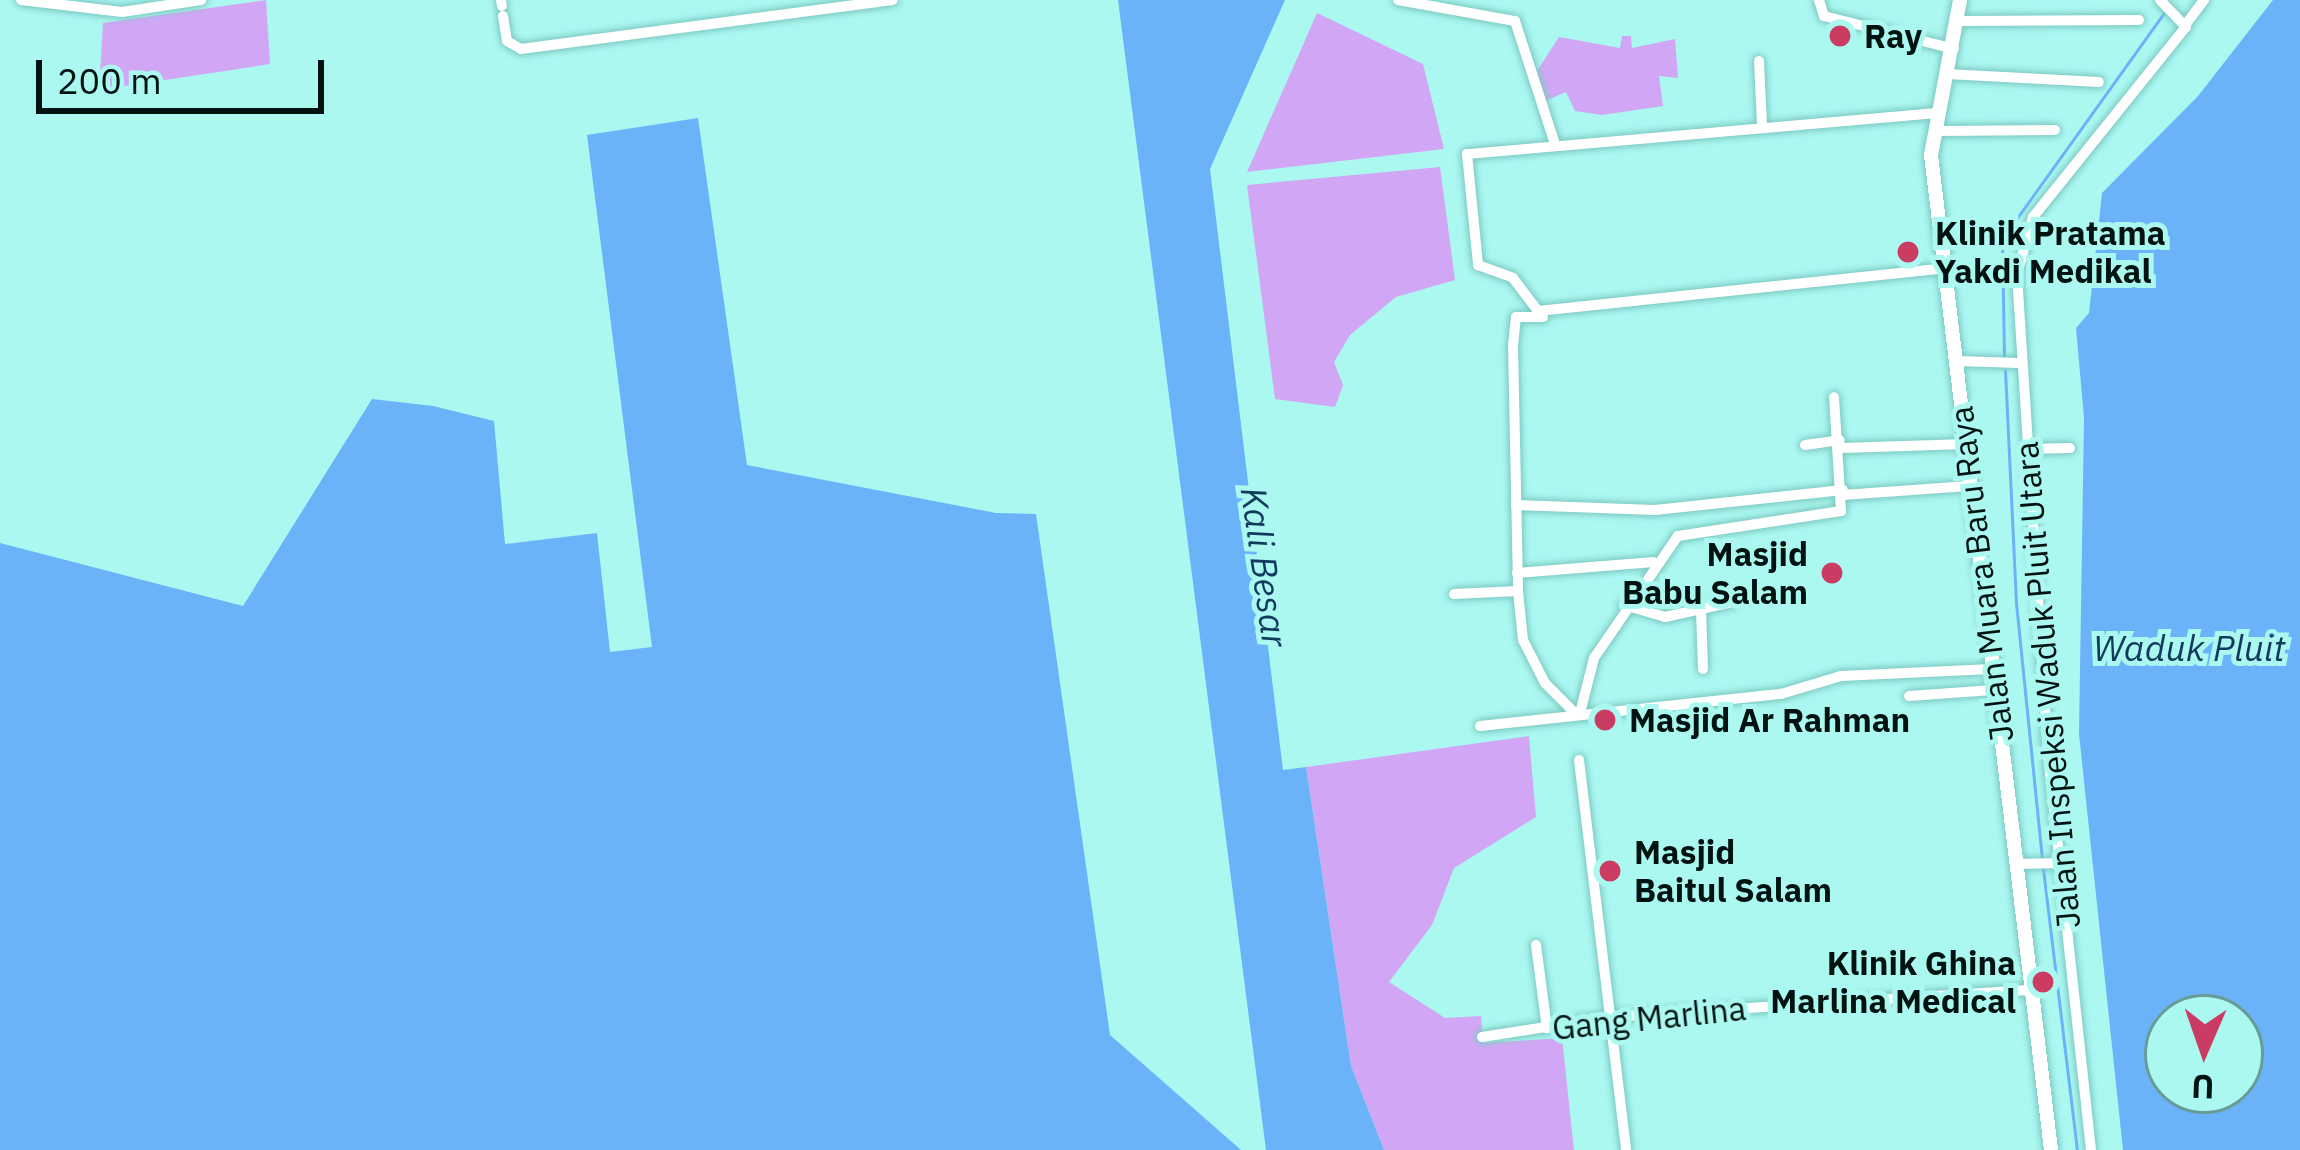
<!DOCTYPE html>
<style>
body{margin:0}
#map{position:relative;width:2300px;height:1150px;overflow:hidden;background:#abf8f1;font-family:"IBM Plex Sans",sans-serif}
div>[style]{position:absolute}
[style*='--x']{left:calc(var(--x)*1px);top:calc(var(--y)*1px);width:calc(var(--w)*1px);rotate:calc(var(--a)*1deg)}
.green>*{inset:0;background:#d1a7f5}
.water>*{inset:0;background:#6ab3f9}
.stream>*{height:3px;margin:-1.5px;padding:0 1.5px;transform-origin:1.5px;border-radius:1.5px;background:#6ab3f9}
.roads{filter:drop-shadow(0 0 3px #7dc9c2) drop-shadow(0 0 3px #7dc9c2)}
.minor>*{height:10px;margin:-5px;padding:0 5px;transform-origin:5px;border-radius:5px;background:#fff}
.tertiary>*{height:14px;margin:-7px;padding:0 7px;transform-origin:7px;border-radius:7px;background:#fff}
.dots>*{width:33px;height:33px;translate:-50% -50%;box-sizing:border-box;border:6px solid #abf8f1;border-radius:50%}
span{translate:-50% -50%;white-space:nowrap;text-align:center;line-height:1.15;-webkit-text-stroke:10px #abf8f1;paint-order:stroke}
.poi-label{font-size:33px;color:#001311;font-weight:700}
.left{translate:0 -50%;text-align:left}
.right{translate:-100% -50%;text-align:right}
.street-label{font-size:33px;color:#001311}
.water-label{font-size:36px;color:#123a5c;font-style:italic}
.north{position:absolute;left:2144px;top:994px;width:120px;height:120px;box-sizing:border-box;background:#abf8f1;border:3px solid #679c97;border-radius:50%;rotate:182deg;font-size:33px;font-weight:700;line-height:48px;text-align:center;color:#001311}
.north::after{content:'';display:block;margin:auto;width:42px;height:54px;background:#cb3c63;clip-path:polygon(50% 0,100% 100%,50% 72%,0 100%)}
.scale{position:absolute;left:36px;top:60px;width:288px;height:54px;box-sizing:border-box;border:6px solid #001311;border-top:0;padding-left:15px;font-size:36px;line-height:42px;white-space:nowrap;color:#001311;-webkit-text-stroke:9px #abf8f1;paint-order:stroke}
</style>
<div id="map">
<div class="green">
<i style="clip-path:polygon(266px 0,270px 64px,99px 90px,103px 23px)"></i>
<i style="clip-path:polygon(1317px 13px,1423px 64px,1444px 149px,1247px 172px)"></i>
<i style="clip-path:polygon(1622px 36px,1631px 36px,1632px 48px,1675px 39px,1678px 78px,1659px 76px,1663px 106px,1602px 115px,1575px 111px,1566px 92px,1545px 101px,1537px 71px,1559px 37px,1620px 48px)"></i>
<i style="clip-path:polygon(1440px 167px,1455px 280px,1396px 297px,1350px 335px,1334px 362px,1343px 385px,1335px 407px,1275px 399px,1247px 185px)"></i>
<i style="clip-path:polygon(1529px 736px,1536px 817px,1454px 868px,1432px 925px,1389px 982px,1445px 1018px,1481px 1016px,1483px 1043px,1562px 1038px,1574px 1150px,1384px 1150px,1351px 1066px,1306px 767px)"></i>
</div>
<div class="water">
<i style="clip-path:polygon(1118px 0,1285px 0,1210px 169px,1283px 770px,1306px 767px,1351px 1066px,1384px 1150px,1266px 1150px)"></i>
<i style="clip-path:polygon(evenodd,2273px 0,2300px 0,2300px 1150px,2123px 1150px,2079px 734px,2084px 418px,2076px 328px,2089px 313px,2102px 193px,2198px 96px,2273px 0,2168px 1018px,2240px 1018px,2240px 1090px,2168px 1090px,2168px 1018px)"></i>
<i style="clip-path:polygon(698px 118px,747px 465px,996px 513px,1036px 514px,1110px 1035px,1241px 1150px,0 1150px,0 543px,243px 606px,372px 399px,433px 406px,494px 421px,505px 544px,597px 533px,610px 652px,652px 647px,587px 135px)"></i>
</div>
<div class="stream">
<i style="--x:2004;--y:356;--w:117;--a:-91"></i>
<i style="--x:2002;--y:239;--w:280;--a:-54.4"></i>
<i style="--x:2005;--y:370;--w:233;--a:87.3"></i>
<i style="--x:2016;--y:603;--w:255;--a:84.2"></i>
<i style="--x:2043;--y:869;--w:283;--a:83.1"></i>
</div>
<div class="roads">
<div class="minor">
<i style="--x:21;--y:0;--w:102;--a:6.8"></i>
<i style="--x:122;--y:12;--w:80;--a:-8.6"></i>
<i style="--x:501;--y:0;--w:6;--a:81"></i>
<i style="--x:1398;--y:0;--w:119;--a:10.2"></i>
<i style="--x:1515;--y:21;--w:129;--a:72"></i>
<i style="--x:1819;--y:0;--w:17;--a:73"></i>
<i style="--x:1824;--y:16;--w:134;--a:14.2"></i>
<i style="--x:503;--y:16;--w:25;--a:81"></i>
<i style="--x:507;--y:41;--w:16;--a:30"></i>
<i style="--x:521;--y:49;--w:375;--a:-7.5"></i>
<i style="--x:1959;--y:21;--w:180;--a:-0.3"></i>
<i style="--x:2186;--y:24;--w:30;--a:-53"></i>
<i style="--x:1759;--y:61;--w:63;--a:87.3"></i>
<i style="--x:1947;--y:74;--w:152;--a:3"></i>
<i style="--x:1937;--y:113;--w:472;--a:175"></i>
<i style="--x:1467;--y:154;--w:112;--a:84.3"></i>
<i style="--x:1478;--y:265;--w:37;--a:20"></i>
<i style="--x:1513;--y:278;--w:41;--a:52.9"></i>
<i style="--x:1538;--y:311;--w:409;--a:-6"></i>
<i style="--x:1934;--y:131;--w:121;--a:-0.5"></i>
<i style="--x:1543;--y:317;--w:27;--a:180"></i>
<i style="--x:1516;--y:317;--w:29;--a:96"></i>
<i style="--x:1513;--y:346;--w:245;--a:88.8"></i>
<i style="--x:1518;--y:591;--w:49;--a:84.2"></i>
<i style="--x:1523;--y:640;--w:48;--a:62.9"></i>
<i style="--x:1545;--y:683;--w:42;--a:45"></i>
<i style="--x:1956;--y:361;--w:64;--a:1.8"></i>
<i style="--x:1805;--y:445;--w:35;--a:-8"></i>
<i style="--x:1841;--y:448;--w:126;--a:-1.8"></i>
<i style="--x:2027;--y:449;--w:43;--a:-1.3"></i>
<i style="--x:1844;--y:495;--w:127;--a:-4.1"></i>
<i style="--x:1516;--y:505;--w:139;--a:2.1"></i>
<i style="--x:1655;--y:510;--w:189;--a:-6.1"></i>
<i style="--x:1517;--y:573;--w:137;--a:-4.6"></i>
<i style="--x:1454;--y:594;--w:64;--a:-2.7"></i>
<i style="--x:1624;--y:605;--w:43;--a:16.3"></i>
<i style="--x:1665;--y:617;--w:70;--a:-12.4"></i>
<i style="--x:1701;--y:609;--w:60;--a:88.1"></i>
<i style="--x:1909;--y:696;--w:83;--a:-4.1"></i>
<i style="--x:1580;--y:713;--w:57;--a:-75.7"></i>
<i style="--x:1594;--y:658;--w:148;--a:-55.5"></i>
<i style="--x:1678;--y:536;--w:165;--a:-8.7"></i>
<i style="--x:1841;--y:511;--w:114;--a:-93.5"></i>
<i style="--x:1480;--y:726;--w:303;--a:-6.1"></i>
<i style="--x:1781;--y:694;--w:63;--a:-16.7"></i>
<i style="--x:1841;--y:676;--w:149;--a:-2.7"></i>
<i style="--x:1579;--y:760;--w:393;--a:83.1"></i>
<i style="--x:2017;--y:864;--w:43;--a:-1.3"></i>
<i style="--x:1536;--y:945;--w:84;--a:82.5"></i>
<i style="--x:1482;--y:1037;--w:130;--a:-8.9"></i>
<i style="--x:1610;--y:1017;--w:422;--a:-3.7"></i>
<i style="--x:2091;--y:1150;--w:398;--a:-96.2"></i>
<i style="--x:2048;--y:754;--w:481;--a:-93.7"></i>
<i style="--x:2017;--y:274;--w:59;--a:-74.3"></i>
<i style="--x:2033;--y:217;--w:244;--a:-51.2"></i>
<i style="--x:2186;--y:27;--w:37;--a:-134"></i>
</div>
<div class="tertiary">
<i style="--x:1960;--y:0;--w:158;--a:100.6"></i>
<i style="--x:1931;--y:155;--w:1002;--a:83.12"></i>
</div>
</div>
<div class="dots">
<i style="left:1840px;top:36px;background:#cb3c63"></i>
<i style="left:1908px;top:252px;background:#cb3c63"></i>
<i style="left:1832px;top:573px;background:#cb3c63"></i>
<i style="left:1605px;top:720px;background:#cb3c63"></i>
<i style="left:1610px;top:871px;background:#cb3c63"></i>
<i style="left:2043px;top:982px;background:#cb3c63"></i>
</div>
<div class="poi-label">
<span class="left" style="left:1864px;top:36px">Ray</span>
<span class="left" style="left:1935px;top:252px">Klinik Pratama<br>Yakdi Medikal</span>
<span class="right" style="left:1808px;top:573px">Masjid<br>Babu Salam</span>
<span class="left" style="left:1629px;top:720px">Masjid Ar Rahman</span>
<span class="left" style="left:1634px;top:871px">Masjid<br>Baitul Salam</span>
<span class="right" style="left:2016px;top:982px">Klinik Ghina<br>Marlina Medical</span>
</div>
<div class="street-label">
<span style="left:1981px;top:574px;rotate:-97deg">Jalan Muara Baru Raya</span>
<span style="left:2047px;top:685px;rotate:-95deg">Jalan Inspeksi Waduk Pluit Utara</span>
<span style="left:1649px;top:1018px;rotate:-6deg">Gang Marlina</span>
</div>
<div class="water-label">
<span style="left:1265px;top:567px;rotate:82deg">Kali Besar</span>
<span style="left:2189px;top:648px">Waduk Pluit</span>
</div>
<div class="north">U</div>
<div class="scale">200 m</div>
</div>
